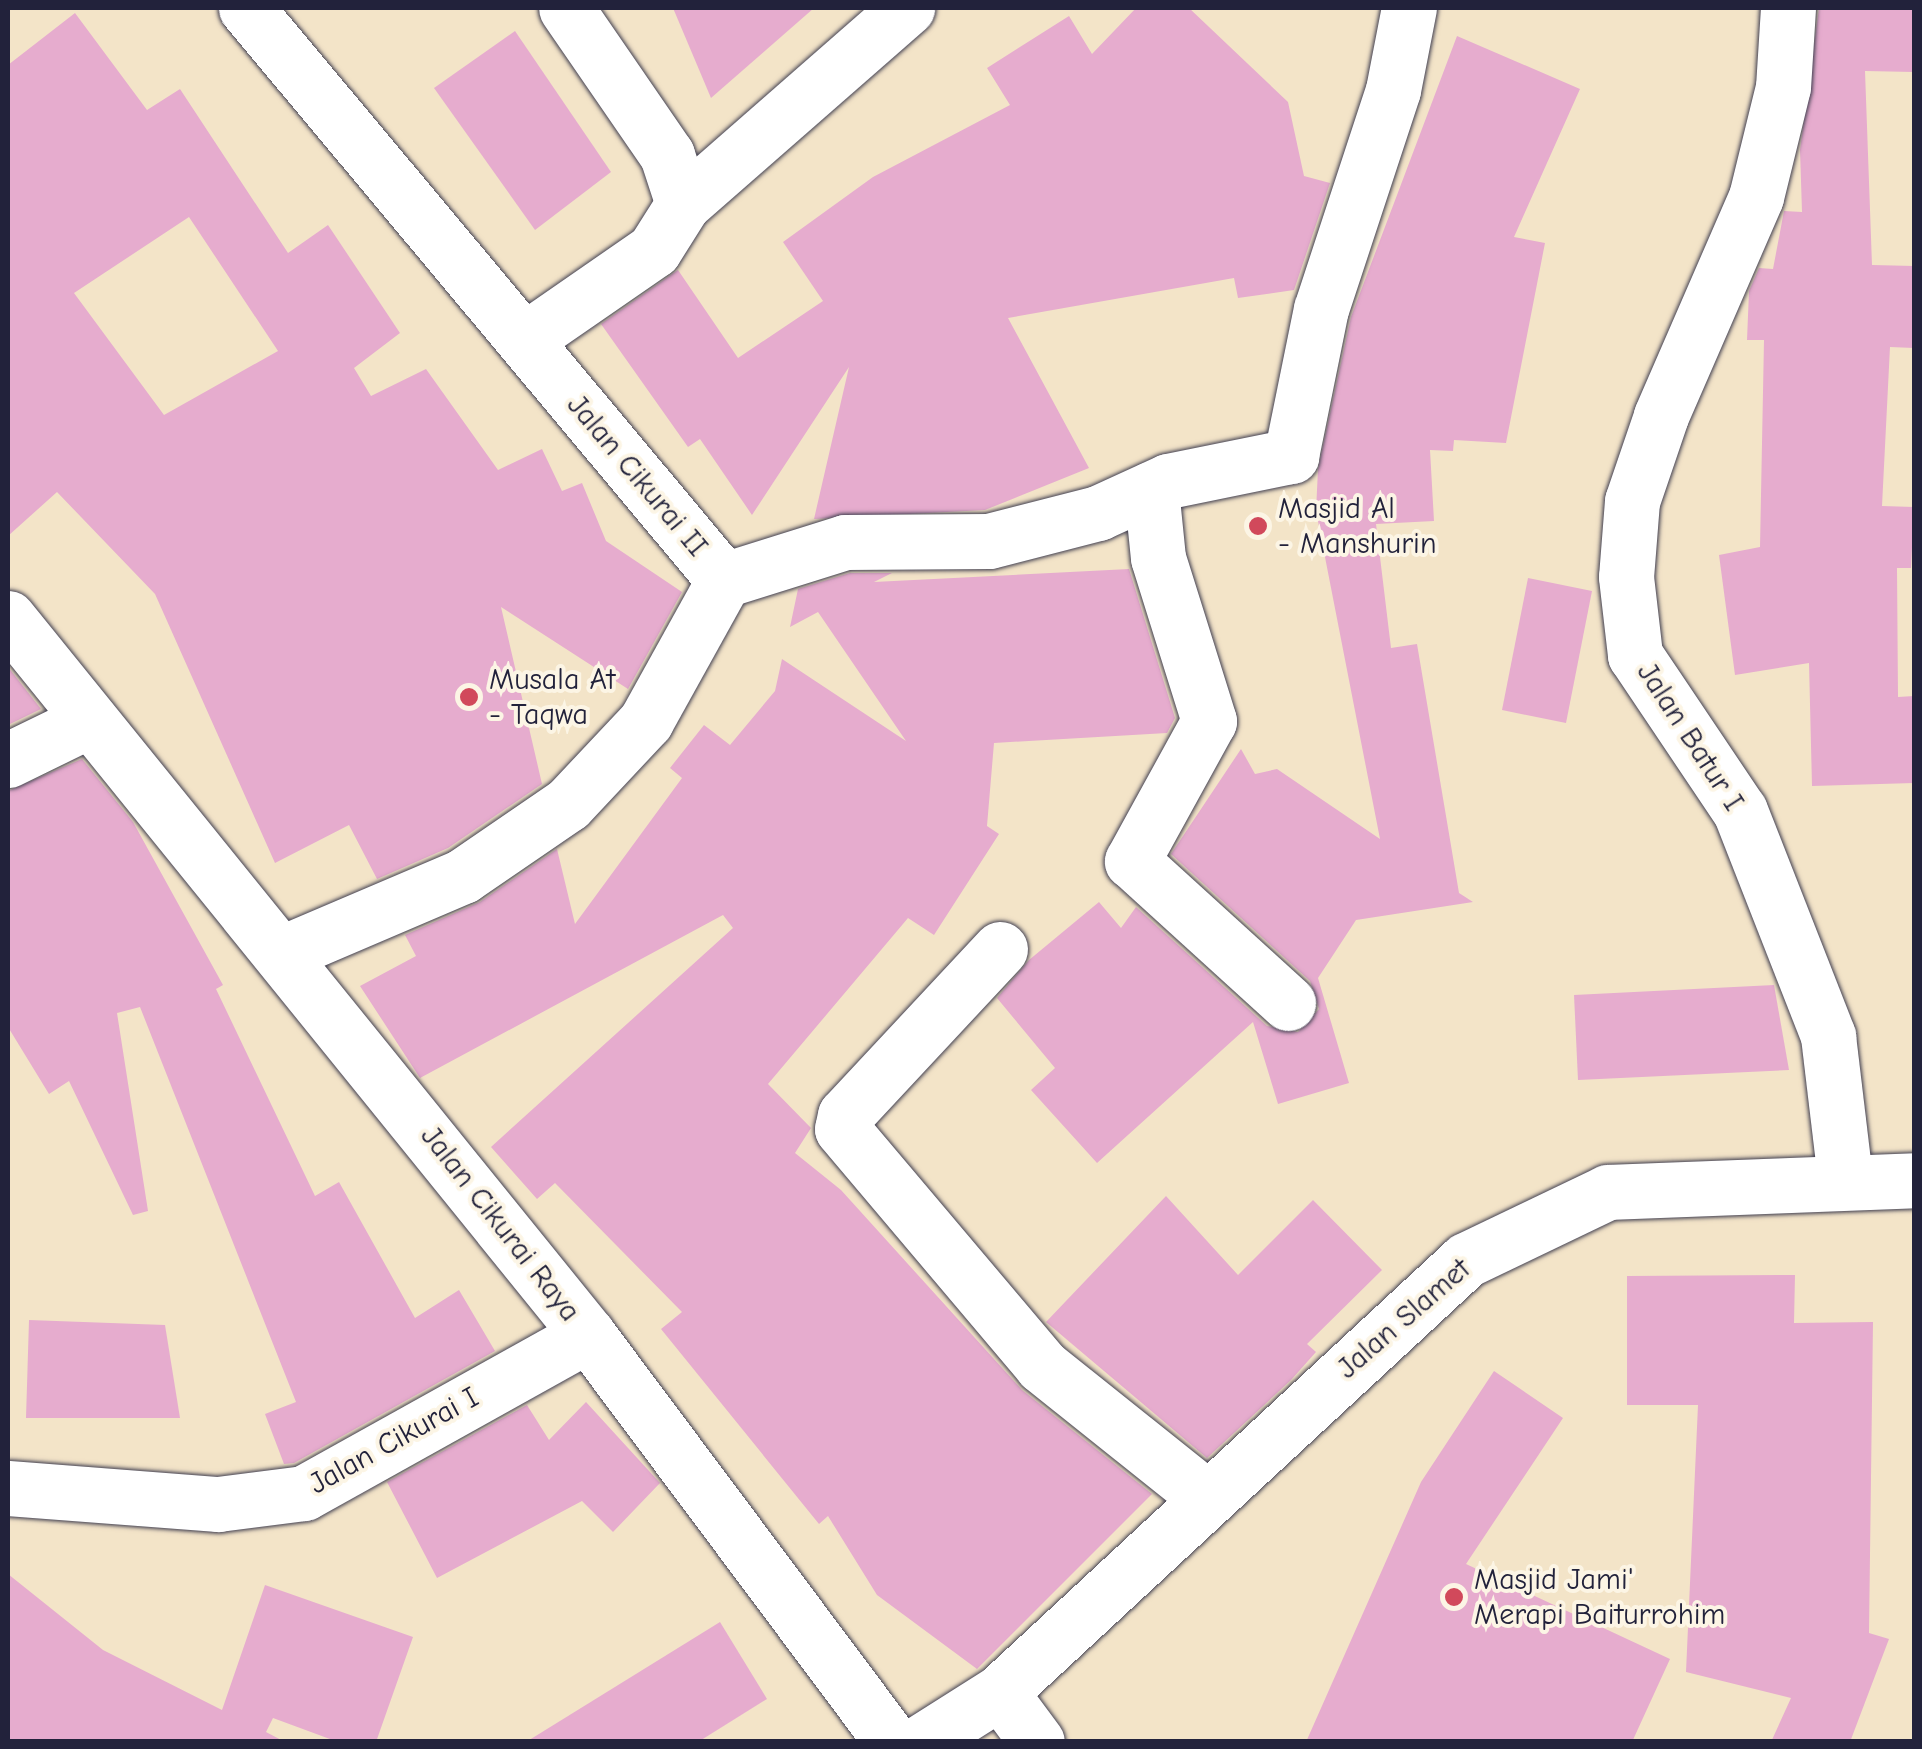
<!DOCTYPE html>
<style>
body{margin:0}
#map{position:relative;width:1922px;height:1749px;overflow:hidden;background:#f3e4c8;font-family:"Comic Neue",sans-serif}
div>[style]{position:absolute}
[style*='--x']{left:calc(var(--x)*1px);top:calc(var(--y)*1px);width:calc(var(--w)*1px);rotate:calc(var(--a)*1deg)}
.building>*{inset:0;background:#e6acce}
.roads{filter:drop-shadow(0 0 2px #413f50) drop-shadow(0 0 2px #413f50)}
.minor>*{height:55px;margin:-27.5px;padding:0 27.5px;transform-origin:27.5px;border-radius:27.5px;background:#fff}
.dots>*{width:28px;height:28px;translate:-50% -50%;box-sizing:border-box;border:5px solid #fcf5e5;border-radius:50%}
span{translate:-50% -50%;white-space:nowrap;text-align:center;line-height:1.15;-webkit-text-stroke:8px #fcf5e5;paint-order:stroke}
.street-label{font-size:30px;color:#22223b}
.poi-label{font-size:30px;color:#22223b}
.left{translate:0 -50%;text-align:left}
.frame{position:absolute;inset:0;border:10px solid #22223b;pointer-events:none}
</style>
<div id="map">
<div class="building">
<i style="clip-path:polygon(673px 8px,814px 8px,711px 98px)"></i>
<i style="clip-path:polygon(1136px 8px,1189px 8px,1288px 102px,1304px 176px,1330px 183px,1294px 290px,1238px 298px,1234px 278px,1008px 318px,1089px 468px,985px 510px,814px 519px,849px 367px,752px 515px,700px 439px,688px 447px,601px 324px,678px 270px,738px 358px,823px 301px,783px 242px,873px 177px,1010px 105px,987px 68px,1069px 16px,1092px 54px)"></i>
<i style="clip-path:polygon(1819px 8px,1914px 8px,1914px 72px,1865px 71px,1872px 265px,1914px 266px,1914px 348px,1890px 347px,1882px 506px,1914px 507px,1911px 568px,1897px 568px,1898px 697px,1914px 696px,1914px 783px,1812px 786px,1809px 663px,1735px 675px,1719px 555px,1760px 547px,1764px 340px,1747px 340px,1749px 291px,1759px 268px,1773px 269px,1784px 211px,1802px 212px,1800px 150px)"></i>
<i style="clip-path:polygon(evenodd,75px 13px,147px 110px,180px 89px,288px 253px,328px 225px,400px 333px,354px 368px,371px 396px,426px 369px,498px 470px,542px 449px,562px 491px,582px 483px,606px 541px,682px 592px,628px 689px,501px 607px,542px 784px,448px 848px,377px 879px,349px 825px,275px 863px,155px 594px,57px 492px,8px 536px,8px 65px,75px 13px,189px 217px,278px 351px,164px 415px,74px 293px,189px 217px)"></i>
<i style="clip-path:polygon(515px 31px,611px 172px,535px 230px,434px 88px)"></i>
<i style="clip-path:polygon(1457px 36px,1580px 89px,1514px 237px,1545px 243px,1506px 443px,1454px 440px,1453px 451px,1430px 450px,1434px 521px,1376px 524px,1391px 648px,1417px 644px,1459px 893px,1473px 902px,1356px 920px,1318px 978px,1349px 1083px,1278px 1104px,1253px 1022px,1097px 1163px,1031px 1090px,1055px 1068px,997px 998px,1029px 960px,1099px 902px,1121px 928px,1136px 907px,1267px 1026px,1298px 1032px,1319px 1009px,1310px 981px,1171px 854px,1241px 749px,1255px 774px,1277px 769px,1380px 839px,1316px 511px,1318px 469px,1351px 317px)"></i>
<i style="clip-path:polygon(1129px 569px,1175px 718px,1167px 733px,994px 743px,987px 826px,999px 834px,934px 935px,908px 918px,768px 1084px,811px 1128px,795px 1153px,841px 1190px,1022px 1390px,1152px 1494px,977px 1669px,877px 1595px,828px 1516px,819px 1524px,661px 1329px,682px 1312px,555px 1183px,537px 1199px,491px 1147px,733px 928px,723px 915px,420px 1078px,360px 986px,416px 956px,405px 935px,480px 902px,557px 849px,575px 924px,682px 778px,670px 768px,704px 725px,730px 745px,775px 691px,782px 659px,906px 741px,818px 612px,790px 627px,798px 589px,850px 573px,892px 573px,874px 582px)"></i>
<i style="clip-path:polygon(1528px 578px,1592px 591px,1566px 723px,1502px 710px)"></i>
<i style="clip-path:polygon(8px 667px,41px 709px,8px 725px)"></i>
<i style="clip-path:polygon(82px 759px,133px 822px,223px 985px,216px 989px,315px 1196px,339px 1182px,415px 1318px,459px 1290px,495px 1351px,294px 1463px,284px 1464px,265px 1414px,296px 1402px,140px 1007px,117px 1013px,148px 1211px,133px 1215px,69px 1081px,49px 1094px,8px 1027px,8px 791px)"></i>
<i style="clip-path:polygon(1774px 985px,1789px 1070px,1578px 1080px,1574px 995px)"></i>
<i style="clip-path:polygon(1166px 1196px,1238px 1275px,1313px 1200px,1382px 1270px,1307px 1344px,1316px 1352px,1291px 1380px,1207px 1458px,1046px 1322px)"></i>
<i style="clip-path:polygon(1795px 1275px,1794px 1323px,1873px 1322px,1869px 1633px,1889px 1639px,1850px 1742px,1771px 1742px,1791px 1698px,1686px 1672px,1698px 1405px,1627px 1405px,1627px 1276px)"></i>
<i style="clip-path:polygon(29px 1320px,165px 1325px,180px 1418px,26px 1418px)"></i>
<i style="clip-path:polygon(1494px 1371px,1563px 1418px,1466px 1564px,1670px 1659px,1632px 1742px,1306px 1742px,1421px 1482px)"></i>
<i style="clip-path:polygon(586px 1402px,660px 1483px,613px 1532px,582px 1501px,437px 1578px,387px 1482px,527px 1405px,549px 1440px)"></i>
<i style="clip-path:polygon(8px 1574px,103px 1650px,222px 1710px,265px 1585px,413px 1637px,376px 1742px,338px 1742px,273px 1718px,266px 1732px,285px 1742px,8px 1742px)"></i>
<i style="clip-path:polygon(720px 1622px,767px 1699px,698px 1742px,526px 1742px)"></i>
</div>
<div class="roads">
<div class="minor">
<i style="--x:246;--y:8;--w:745;--a:50.12"></i>
<i style="--x:724;--y:580;--w:161;--a:119"></i>
<i style="--x:646;--y:721;--w:114;--a:133.2"></i>
<i style="--x:568;--y:804;--w:127;--a:145.6"></i>
<i style="--x:463;--y:876;--w:194;--a:156.9"></i>
<i style="--x:1788;--y:8;--w:79;--a:93.6"></i>
<i style="--x:1783;--y:87;--w:113;--a:103.8"></i>
<i style="--x:1756;--y:197;--w:239;--a:113.5"></i>
<i style="--x:1661;--y:416;--w:90;--a:108.8"></i>
<i style="--x:1632;--y:501;--w:76;--a:94.5"></i>
<i style="--x:1626;--y:577;--w:79;--a:83.4"></i>
<i style="--x:1635;--y:655;--w:188;--a:56.1"></i>
<i style="--x:1740;--y:811;--w:242;--a:68.6"></i>
<i style="--x:1828;--y:1036;--w:144;--a:83.2"></i>
<i style="--x:683;--y:204;--w:298;--a:-41.2"></i>
<i style="--x:524;--y:340;--w:158;--a:-34.7"></i>
<i style="--x:654;--y:250;--w:54;--a:-57.8"></i>
<i style="--x:683;--y:204;--w:52;--a:-108.1"></i>
<i style="--x:667;--y:155;--w:178;--a:-124.5"></i>
<i style="--x:1151;--y:489;--w:69;--a:84.2"></i>
<i style="--x:1158;--y:558;--w:171;--a:72.6"></i>
<i style="--x:1209;--y:721;--w:160;--a:118.8"></i>
<i style="--x:1132;--y:861;--w:211;--a:42.3"></i>
<i style="--x:724;--y:580;--w:127;--a:-17.4"></i>
<i style="--x:845;--y:542;--w:144;--a:-0.4"></i>
<i style="--x:989;--y:541;--w:113;--a:-14.4"></i>
<i style="--x:1098;--y:513;--w:77;--a:-24.6"></i>
<i style="--x:1168;--y:481;--w:126;--a:-11.5"></i>
<i style="--x:1291;--y:456;--w:150;--a:-78.5"></i>
<i style="--x:1321;--y:309;--w:231;--a:-71.8"></i>
<i style="--x:1393;--y:90;--w:84;--a:-79"></i>
<i style="--x:8;--y:618;--w:922;--a:51.03"></i>
<i style="--x:588;--y:1335;--w:508;--a:53.24"></i>
<i style="--x:8;--y:760;--w:91;--a:-26"></i>
<i style="--x:1000;--y:949;--w:227;--a:133"></i>
<i style="--x:845;--y:1115;--w:14;--a:102"></i>
<i style="--x:842;--y:1129;--w:310;--a:49.8"></i>
<i style="--x:1042;--y:1366;--w:210;--a:38.6"></i>
<i style="--x:8;--y:1488;--w:211;--a:4.4"></i>
<i style="--x:218;--y:1504;--w:87;--a:-7.3"></i>
<i style="--x:304;--y:1493;--w:325;--a:-29.1"></i>
<i style="--x:1000;--y:1692;--w:62;--a:53.5"></i>
<i style="--x:921;--y:1742;--w:93;--a:-32.3"></i>
<i style="--x:1000;--y:1692;--w:635;--a:-42.83"></i>
<i style="--x:1466;--y:1260;--w:157;--a:-25.6"></i>
<i style="--x:1608;--y:1192;--w:306;--a:-2.2"></i>
</div>
</div>
<div class="dots">
<i style="left:1258px;top:526px;background:#d1495b"></i>
<i style="left:469px;top:697px;background:#d1495b"></i>
<i style="left:1454px;top:1597px;background:#d1495b"></i>
</div>
<div class="street-label">
<span style="left:637px;top:476px;rotate:50deg">Jalan Cikurai II</span>
<span style="left:1690px;top:737px;rotate:57deg">Jalan Batur I</span>
<span style="left:500px;top:1224px;rotate:52deg">Jalan Cikurai Raya</span>
<span style="left:1404px;top:1319px;rotate:-41deg">Jalan Slamet</span>
<span style="left:394px;top:1441px;rotate:-29deg">Jalan Cikurai I</span>
</div>
<div class="poi-label">
<span class="left" style="left:1278px;top:526px">Masjid Al<br>- Manshurin</span>
<span class="left" style="left:489px;top:697px">Musala At<br>- Taqwa</span>
<span class="left" style="left:1474px;top:1597px">Masjid Jami'<br>Merapi Baiturrohim</span>
</div>
<div class="frame"></div>
</div>
